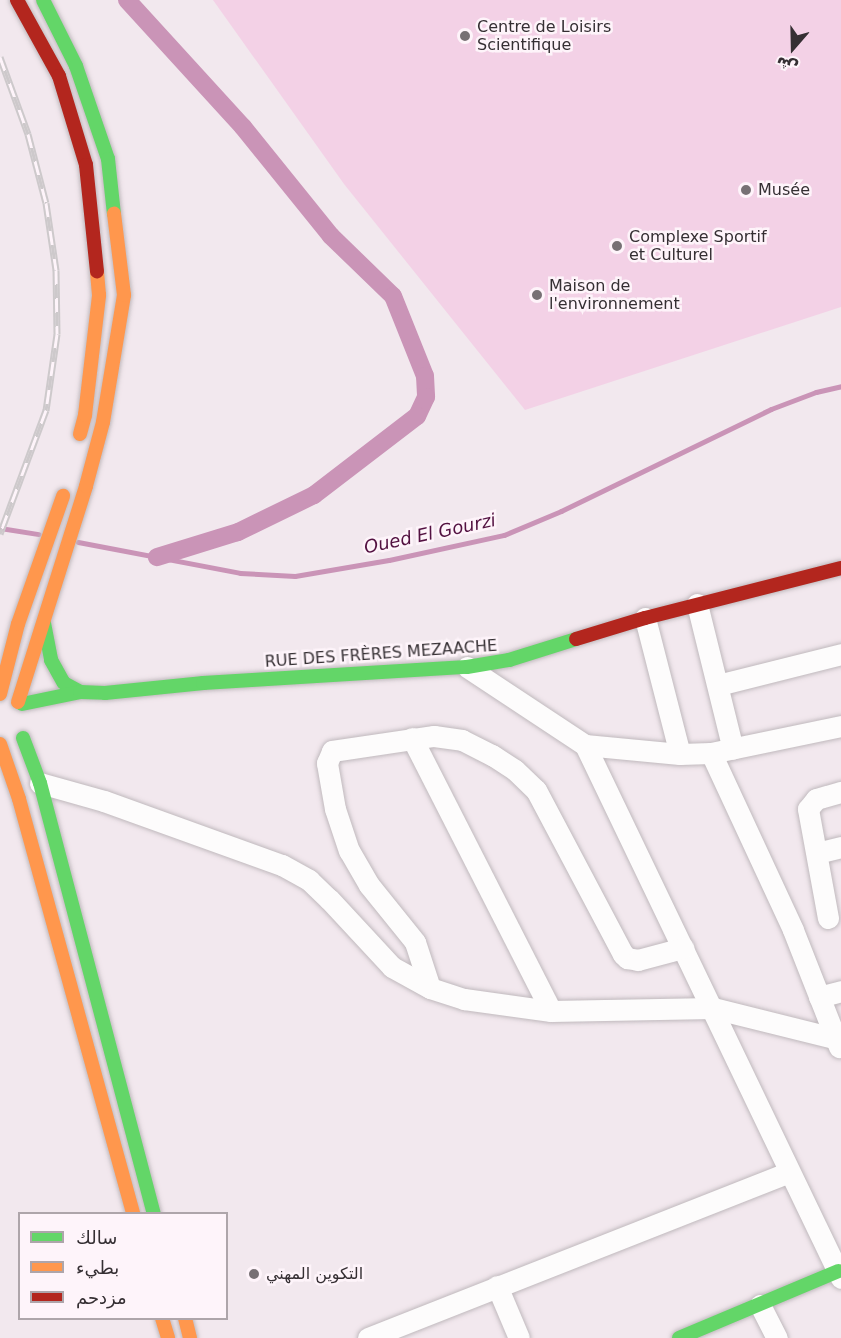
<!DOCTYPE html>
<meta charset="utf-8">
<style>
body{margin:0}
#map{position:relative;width:841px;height:1338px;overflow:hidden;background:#f2e8ee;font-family:"DejaVu Sans","Noto Naskh Arabic",sans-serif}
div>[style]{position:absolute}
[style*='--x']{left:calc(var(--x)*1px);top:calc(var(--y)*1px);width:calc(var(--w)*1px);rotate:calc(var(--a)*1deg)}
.green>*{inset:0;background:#f3d1e6}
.stream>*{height:5px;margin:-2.5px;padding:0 2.5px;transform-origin:2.5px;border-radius:2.5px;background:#ca94b7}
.canal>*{height:18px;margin:-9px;padding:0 9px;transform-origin:9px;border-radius:9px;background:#ca94b7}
.roads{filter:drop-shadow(0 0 2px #c0b9bd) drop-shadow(0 0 2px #c0b9bd)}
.street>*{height:21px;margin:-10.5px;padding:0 10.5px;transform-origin:10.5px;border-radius:10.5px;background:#fdfcfc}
.fast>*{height:14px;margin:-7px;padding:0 7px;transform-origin:7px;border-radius:7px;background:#63d668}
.slow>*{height:14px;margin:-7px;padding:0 7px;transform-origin:7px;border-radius:7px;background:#ff974d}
.jam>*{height:14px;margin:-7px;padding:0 7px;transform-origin:7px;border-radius:7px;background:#b3261e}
.rail>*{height:7px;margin-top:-3.5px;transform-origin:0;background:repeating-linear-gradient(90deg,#fef4fa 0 14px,#cdc9cb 0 28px);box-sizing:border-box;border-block:2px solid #cdc9cb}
.dots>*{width:16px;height:16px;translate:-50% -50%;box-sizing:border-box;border:3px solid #fef4fa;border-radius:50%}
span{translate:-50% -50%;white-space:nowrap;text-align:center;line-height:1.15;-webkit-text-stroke:5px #fef4fa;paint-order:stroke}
.poi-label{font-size:16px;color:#352f33}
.left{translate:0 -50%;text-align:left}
.street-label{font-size:16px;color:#352f33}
.water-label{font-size:18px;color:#531141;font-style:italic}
.legend{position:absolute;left:18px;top:1212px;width:210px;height:108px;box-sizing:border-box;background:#fef4fa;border:2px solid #aea5aa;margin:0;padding:8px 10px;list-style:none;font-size:18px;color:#352f33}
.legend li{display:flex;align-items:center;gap:12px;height:30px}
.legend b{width:30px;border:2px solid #aea5aa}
.north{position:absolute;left:763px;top:18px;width:60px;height:60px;-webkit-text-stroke:4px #fef4fa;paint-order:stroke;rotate:200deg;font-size:16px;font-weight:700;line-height:24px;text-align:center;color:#352f33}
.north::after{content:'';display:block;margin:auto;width:21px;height:27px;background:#352f33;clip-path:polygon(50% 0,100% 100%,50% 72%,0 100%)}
</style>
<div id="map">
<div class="green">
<i style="clip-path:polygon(213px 0,841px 0,841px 307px,525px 410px,344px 184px)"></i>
</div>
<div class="stream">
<i style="--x:0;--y:528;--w:39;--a:9"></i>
<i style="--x:78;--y:542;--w:165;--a:10.8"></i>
<i style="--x:240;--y:573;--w:55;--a:3.1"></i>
<i style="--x:295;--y:576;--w:95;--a:-9.7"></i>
<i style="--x:389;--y:560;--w:118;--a:-12.3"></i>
<i style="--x:504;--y:535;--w:62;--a:-22.8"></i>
<i style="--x:561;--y:511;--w:233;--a:-25.9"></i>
<i style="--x:771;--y:409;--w:48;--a:-20.7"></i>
<i style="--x:816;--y:392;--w:26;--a:-13"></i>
</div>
<div class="canal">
<i style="--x:127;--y:0;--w:172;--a:47.6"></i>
<i style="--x:243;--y:127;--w:140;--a:51.1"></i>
<i style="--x:331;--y:236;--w:86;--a:44.1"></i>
<i style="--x:393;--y:296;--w:86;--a:68.2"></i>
<i style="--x:425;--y:376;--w:21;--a:87"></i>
<i style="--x:426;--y:397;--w:21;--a:115"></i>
<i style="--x:417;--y:416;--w:130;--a:142.5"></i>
<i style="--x:314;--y:495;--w:85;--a:154"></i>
<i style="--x:238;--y:532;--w:85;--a:162.8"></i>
</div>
<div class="roads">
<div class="street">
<i style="--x:697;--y:604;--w:149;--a:76.1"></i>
<i style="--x:645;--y:618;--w:140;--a:75.6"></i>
<i style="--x:467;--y:667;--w:141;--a:33.5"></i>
<i style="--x:585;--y:745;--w:95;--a:5.4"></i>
<i style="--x:680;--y:754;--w:31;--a:-2"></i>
<i style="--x:711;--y:753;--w:133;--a:-11.7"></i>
<i style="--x:718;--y:685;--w:127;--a:-14.1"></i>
<i style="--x:412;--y:738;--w:306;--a:63"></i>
<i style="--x:585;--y:745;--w:591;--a:64.35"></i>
<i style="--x:711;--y:753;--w:195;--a:65.1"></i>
<i style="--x:793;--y:930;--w:126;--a:68.5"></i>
<i style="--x:40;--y:783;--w:66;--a:15.7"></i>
<i style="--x:104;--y:801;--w:189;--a:19.8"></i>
<i style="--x:282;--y:865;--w:31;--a:29"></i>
<i style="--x:309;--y:880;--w:28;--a:44"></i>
<i style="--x:329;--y:899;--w:93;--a:47.2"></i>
<i style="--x:392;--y:967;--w:43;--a:28.9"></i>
<i style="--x:430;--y:988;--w:36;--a:18"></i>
<i style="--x:464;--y:999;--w:88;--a:7.9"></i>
<i style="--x:551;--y:1011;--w:162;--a:-1.1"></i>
<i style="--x:713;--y:1008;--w:132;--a:14"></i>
<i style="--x:817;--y:853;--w:25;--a:-14"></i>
<i style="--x:828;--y:918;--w:111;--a:-100.4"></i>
<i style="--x:808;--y:809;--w:13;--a:-51"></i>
<i style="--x:816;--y:799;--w:26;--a:-16"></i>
<i style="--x:430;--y:988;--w:48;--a:-108.1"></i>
<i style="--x:415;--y:942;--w:73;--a:-128.9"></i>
<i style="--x:369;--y:885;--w:39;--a:-120"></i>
<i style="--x:349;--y:851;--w:44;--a:-108.4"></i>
<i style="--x:335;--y:809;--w:47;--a:-99.9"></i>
<i style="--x:327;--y:763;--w:13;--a:-67"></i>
<i style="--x:332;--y:751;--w:103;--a:-8.4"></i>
<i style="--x:434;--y:736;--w:28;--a:8"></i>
<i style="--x:462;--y:740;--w:34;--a:27"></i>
<i style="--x:492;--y:755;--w:27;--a:33"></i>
<i style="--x:515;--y:770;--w:29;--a:44"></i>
<i style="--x:536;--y:790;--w:186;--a:62.1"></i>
<i style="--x:623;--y:954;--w:6;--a:45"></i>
<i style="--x:627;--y:958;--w:11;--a:10"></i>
<i style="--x:638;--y:960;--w:47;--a:-14.9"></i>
<i style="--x:819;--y:997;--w:23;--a:-15"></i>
<i style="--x:497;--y:1286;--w:56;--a:67.1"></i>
<i style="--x:760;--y:1305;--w:37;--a:63"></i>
<i style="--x:368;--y:1338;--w:453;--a:-21.5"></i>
</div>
<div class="fast">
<i style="--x:43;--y:0;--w:74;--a:63.4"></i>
<i style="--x:76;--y:66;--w:98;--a:71"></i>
<i style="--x:108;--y:159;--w:55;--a:83.8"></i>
<i style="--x:44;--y:623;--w:38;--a:79"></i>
<i style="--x:51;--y:660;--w:26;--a:61"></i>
<i style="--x:64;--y:683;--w:18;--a:29"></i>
<i style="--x:22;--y:704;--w:59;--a:-11.7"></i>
<i style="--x:80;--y:692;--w:25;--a:2"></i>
<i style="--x:105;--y:693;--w:99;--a:-5.8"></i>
<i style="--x:203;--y:683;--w:264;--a:-3.5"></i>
<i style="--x:467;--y:667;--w:43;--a:-9.5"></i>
<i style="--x:509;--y:660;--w:70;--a:-17.4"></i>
<i style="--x:23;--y:738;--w:48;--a:69.3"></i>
<i style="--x:40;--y:783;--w:446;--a:75.2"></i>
<i style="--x:679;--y:1338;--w:173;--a:-22.8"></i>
</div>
<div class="slow">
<i style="--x:80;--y:434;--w:20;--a:-75"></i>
<i style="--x:85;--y:415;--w:121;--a:-83.3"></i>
<i style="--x:99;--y:295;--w:24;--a:-95"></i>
<i style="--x:0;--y:694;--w:72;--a:-75.6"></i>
<i style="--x:18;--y:624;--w:136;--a:-70.6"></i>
<i style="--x:18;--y:702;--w:226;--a:-72.5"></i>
<i style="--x:86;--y:486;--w:66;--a:-75.1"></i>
<i style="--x:103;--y:422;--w:129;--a:-80.6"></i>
<i style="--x:124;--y:295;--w:82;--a:-97"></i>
<i style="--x:0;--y:744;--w:58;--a:70.9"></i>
<i style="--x:19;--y:799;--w:430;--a:74.6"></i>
<i style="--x:162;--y:1318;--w:21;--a:73"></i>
<i style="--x:185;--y:1318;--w:21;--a:76"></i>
</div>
<div class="jam">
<i style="--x:17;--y:0;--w:87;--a:61.1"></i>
<i style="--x:59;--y:76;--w:93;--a:73.1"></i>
<i style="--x:86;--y:165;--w:107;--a:84.1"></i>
<i style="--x:576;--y:639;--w:72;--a:-16.9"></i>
<i style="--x:645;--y:618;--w:202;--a:-14.3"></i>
</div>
</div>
<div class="rail">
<i style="--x:0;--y:57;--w:82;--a:70"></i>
<i style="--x:28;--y:134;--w:71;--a:75.4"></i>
<i style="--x:46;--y:203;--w:68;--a:81.5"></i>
<i style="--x:56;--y:270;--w:64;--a:89.1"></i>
<i style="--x:57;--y:334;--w:77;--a:98.2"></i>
<i style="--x:46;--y:410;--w:132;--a:110.4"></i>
</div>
<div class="dots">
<i style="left:465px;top:36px;background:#777074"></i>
<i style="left:746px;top:190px;background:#777074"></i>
<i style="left:617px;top:246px;background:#777074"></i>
<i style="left:537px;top:295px;background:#777074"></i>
<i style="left:254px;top:1274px;background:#777074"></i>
</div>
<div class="poi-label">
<span class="left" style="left:477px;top:36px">Centre de Loisirs<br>Scientifique</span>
<span class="left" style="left:758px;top:190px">Musée</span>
<span class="left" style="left:629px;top:246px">Complexe Sportif<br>et Culturel</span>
<span class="left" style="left:549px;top:295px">Maison de<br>l'environnement</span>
<span class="left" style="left:266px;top:1274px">التكوين المهني</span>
</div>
<div class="street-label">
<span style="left:381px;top:654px;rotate:-4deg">RUE DES FRÈRES MEZAACHE</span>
</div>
<div class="water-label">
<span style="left:430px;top:534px;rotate:-12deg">Oued El Gourzi</span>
</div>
<ul class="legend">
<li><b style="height:8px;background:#63d668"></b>سالك</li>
<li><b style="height:8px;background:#ff974d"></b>بطيء</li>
<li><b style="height:8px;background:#b3261e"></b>مزدحم</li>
</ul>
<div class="north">ش</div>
</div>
